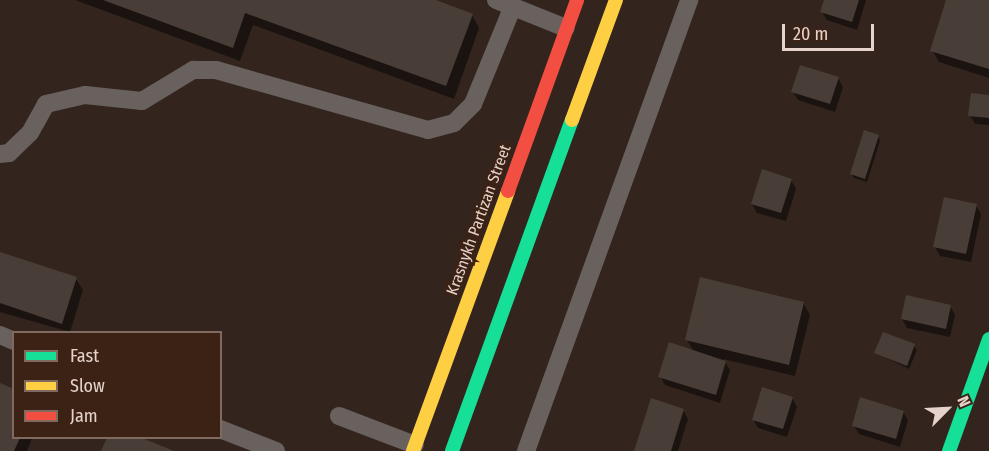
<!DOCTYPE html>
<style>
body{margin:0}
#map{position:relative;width:989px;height:451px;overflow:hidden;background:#33251e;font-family:"Fira Sans Condensed",sans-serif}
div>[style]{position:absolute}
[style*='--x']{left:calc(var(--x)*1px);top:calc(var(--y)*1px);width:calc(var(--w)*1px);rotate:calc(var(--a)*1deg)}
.shadow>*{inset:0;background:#0007}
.building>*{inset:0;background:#493e37}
.lane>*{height:18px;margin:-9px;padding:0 9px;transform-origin:9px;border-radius:9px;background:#69615e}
.fast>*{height:14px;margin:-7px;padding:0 7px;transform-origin:7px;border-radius:7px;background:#16e098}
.slow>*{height:14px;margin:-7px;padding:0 7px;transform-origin:7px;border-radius:7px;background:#ffcf43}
.jam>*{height:14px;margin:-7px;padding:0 7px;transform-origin:7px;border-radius:7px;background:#f24e42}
span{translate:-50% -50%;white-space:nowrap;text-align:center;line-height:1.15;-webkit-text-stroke:6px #3c2215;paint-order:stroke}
.street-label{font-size:16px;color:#e5d3cb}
.legend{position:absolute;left:12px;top:331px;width:210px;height:108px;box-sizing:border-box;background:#3c2215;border:2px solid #80695e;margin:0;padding:8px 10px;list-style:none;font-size:18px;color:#e5d3cb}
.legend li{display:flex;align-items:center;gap:12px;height:30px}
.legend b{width:30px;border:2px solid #80695e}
.north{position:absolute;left:917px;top:379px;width:60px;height:60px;-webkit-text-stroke:4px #3c2215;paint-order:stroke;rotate:66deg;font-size:16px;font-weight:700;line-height:24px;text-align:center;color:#e5d3cb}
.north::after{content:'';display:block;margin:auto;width:21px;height:27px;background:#e5d3cb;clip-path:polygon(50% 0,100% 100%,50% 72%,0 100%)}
.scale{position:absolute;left:782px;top:24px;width:92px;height:27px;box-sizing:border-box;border:3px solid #e5d3cb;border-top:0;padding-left:8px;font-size:18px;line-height:21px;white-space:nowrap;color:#e5d3cb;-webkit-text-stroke:4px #3c2215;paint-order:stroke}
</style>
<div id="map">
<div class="shadow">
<i style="clip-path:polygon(75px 0,432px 0,472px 15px,479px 28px,454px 99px,253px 25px,240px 61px)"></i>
<i style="clip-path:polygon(825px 0,866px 0,857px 30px,827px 20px,822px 12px)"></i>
<i style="clip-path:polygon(947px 0,989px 0,989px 78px,939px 62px,932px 50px)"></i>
<i style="clip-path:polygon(838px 78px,843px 87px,835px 112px,798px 100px,793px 92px)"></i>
<i style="clip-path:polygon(989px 96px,989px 125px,975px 124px,970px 115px)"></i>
<i style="clip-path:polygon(878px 136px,880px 141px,867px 182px,854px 178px,852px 174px)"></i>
<i style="clip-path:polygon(791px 180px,796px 189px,786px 221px,757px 213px,752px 204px)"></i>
<i style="clip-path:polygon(976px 205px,981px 214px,971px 262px,940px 256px,935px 247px)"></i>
<i style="clip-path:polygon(0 254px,76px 279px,83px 290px,70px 332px,0 312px)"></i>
<i style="clip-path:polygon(803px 303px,810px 315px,795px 376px,723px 359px,730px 370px,720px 403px,665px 385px,660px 376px,694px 352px,687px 340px)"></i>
<i style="clip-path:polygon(950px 306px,955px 315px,950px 337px,907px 328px,902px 319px)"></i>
<i style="clip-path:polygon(914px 346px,917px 350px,909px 369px,876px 353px)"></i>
<i style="clip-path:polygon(0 385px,14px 438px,32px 438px,27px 451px,0 451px)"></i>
<i style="clip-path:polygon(792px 398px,797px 407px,787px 437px,758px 428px,753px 419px)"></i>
<i style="clip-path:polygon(683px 410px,688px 419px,678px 451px,636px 451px)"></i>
<i style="clip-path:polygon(903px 412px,908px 420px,900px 447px,859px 434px,854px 426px)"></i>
</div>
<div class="building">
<i style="clip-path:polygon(103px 0,436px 0,473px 14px,446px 86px,245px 13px,233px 48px)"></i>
<i style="clip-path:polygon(824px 0,859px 0,852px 22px,820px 12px)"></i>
<i style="clip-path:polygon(946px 0,989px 0,989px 69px,930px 51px)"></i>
<i style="clip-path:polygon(800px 65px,839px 77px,830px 104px,791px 92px)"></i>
<i style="clip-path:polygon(971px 93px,989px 95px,989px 118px,968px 116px)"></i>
<i style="clip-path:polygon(864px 130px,879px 135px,865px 179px,850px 174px)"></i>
<i style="clip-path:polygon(762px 169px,792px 179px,781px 213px,751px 204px)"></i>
<i style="clip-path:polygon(944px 197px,977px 204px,966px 254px,933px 247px)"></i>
<i style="clip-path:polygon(0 252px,77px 277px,62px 324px,0 303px)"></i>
<i style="clip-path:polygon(700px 277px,804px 302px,789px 365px,685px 340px)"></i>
<i style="clip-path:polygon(906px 295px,951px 305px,946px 329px,901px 319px)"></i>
<i style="clip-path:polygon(883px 332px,915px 344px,907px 366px,874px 353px)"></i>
<i style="clip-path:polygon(669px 342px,726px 361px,716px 395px,658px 377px)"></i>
<i style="clip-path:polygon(0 383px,14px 389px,14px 438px,20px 438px,14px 451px,0 451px)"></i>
<i style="clip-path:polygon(762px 387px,793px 397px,783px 429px,752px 420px)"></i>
<i style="clip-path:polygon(860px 397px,904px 411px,896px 439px,852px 426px)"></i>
<i style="clip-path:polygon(651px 398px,684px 409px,671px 451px,634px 451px)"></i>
<i style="clip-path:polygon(107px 438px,142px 438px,174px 451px,101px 451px)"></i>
</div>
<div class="lane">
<i style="--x:496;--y:0;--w:75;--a:21.8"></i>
<i style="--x:0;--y:154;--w:9;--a:-6"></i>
<i style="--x:9;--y:153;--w:29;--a:-44"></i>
<i style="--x:30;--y:133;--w:33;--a:-61"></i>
<i style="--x:46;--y:104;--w:40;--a:-13"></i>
<i style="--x:85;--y:95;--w:57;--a:6"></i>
<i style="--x:142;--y:101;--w:60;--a:-31.3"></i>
<i style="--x:193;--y:70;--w:23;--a:0"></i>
<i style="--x:216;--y:70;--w:220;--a:15.8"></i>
<i style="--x:428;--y:130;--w:27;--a:-15"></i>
<i style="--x:454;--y:123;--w:27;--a:-45"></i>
<i style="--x:473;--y:104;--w:106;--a:-67.8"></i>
<i style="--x:0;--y:335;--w:15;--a:23"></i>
<i style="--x:339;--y:416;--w:81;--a:20.9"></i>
<i style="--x:220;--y:429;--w:60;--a:21.4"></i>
<i style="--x:526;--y:451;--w:480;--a:-70.1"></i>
</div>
<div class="fast">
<i style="--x:452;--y:451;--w:352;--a:-70.1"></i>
<i style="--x:949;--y:451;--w:119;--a:-70.3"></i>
</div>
<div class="slow">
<i style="--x:572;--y:120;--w:128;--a:-69.9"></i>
<i style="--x:413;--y:451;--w:277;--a:-69.9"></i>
</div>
<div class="jam">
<i style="--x:508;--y:191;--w:203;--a:-70.1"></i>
</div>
<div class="street-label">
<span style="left:479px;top:220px;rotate:-70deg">Krasnykh Partizan Street</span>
</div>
<ul class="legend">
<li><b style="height:8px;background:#16e098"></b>Fast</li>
<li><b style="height:8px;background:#ffcf43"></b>Slow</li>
<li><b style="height:8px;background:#f24e42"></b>Jam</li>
</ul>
<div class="north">N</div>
<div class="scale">20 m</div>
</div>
